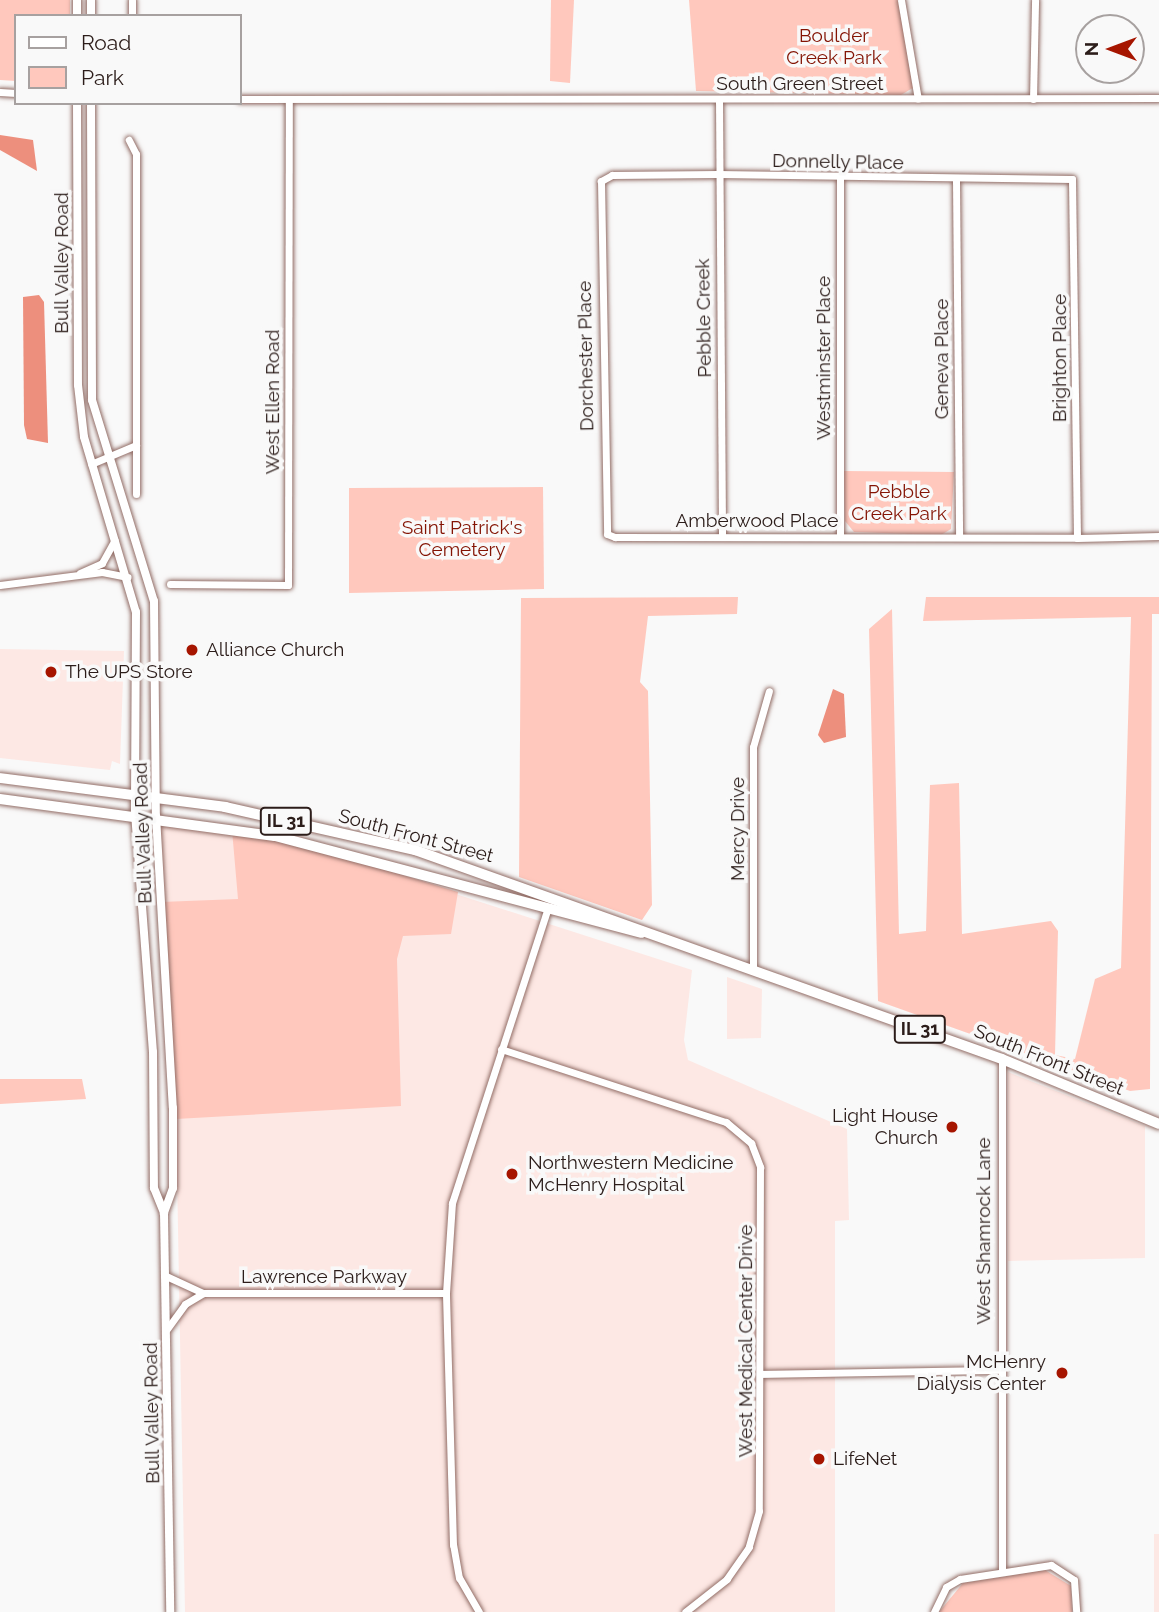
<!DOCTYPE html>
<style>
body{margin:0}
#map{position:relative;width:1159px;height:1612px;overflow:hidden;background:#f9f9f9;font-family:Raleway,sans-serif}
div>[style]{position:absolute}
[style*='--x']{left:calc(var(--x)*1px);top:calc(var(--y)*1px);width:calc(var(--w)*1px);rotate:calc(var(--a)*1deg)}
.built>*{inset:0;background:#fde8e4}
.green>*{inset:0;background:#ffc8bd}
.water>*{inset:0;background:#ed8f7d}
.roads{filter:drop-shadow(0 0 2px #926d66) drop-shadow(0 0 2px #926d66)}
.minor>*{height:7px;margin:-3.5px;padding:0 3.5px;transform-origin:3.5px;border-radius:3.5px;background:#fff}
.tertiary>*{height:8px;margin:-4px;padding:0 4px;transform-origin:4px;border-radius:4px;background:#fff}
.primary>*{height:10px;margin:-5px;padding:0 5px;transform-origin:5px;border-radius:5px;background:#fff}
.dots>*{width:19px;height:19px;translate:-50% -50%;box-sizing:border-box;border:4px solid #f9f9f9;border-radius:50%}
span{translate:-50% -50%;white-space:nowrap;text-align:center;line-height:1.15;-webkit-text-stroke:7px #f9f9f9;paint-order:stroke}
.shield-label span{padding:2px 5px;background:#f9f9f9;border:2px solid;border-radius:5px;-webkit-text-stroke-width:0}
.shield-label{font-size:18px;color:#2c1d1a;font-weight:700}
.park-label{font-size:19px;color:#841404}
.street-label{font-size:19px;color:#2c1d1a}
.poi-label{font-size:19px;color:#2c1d1a}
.left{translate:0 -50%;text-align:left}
.right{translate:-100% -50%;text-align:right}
.legend{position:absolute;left:14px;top:14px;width:228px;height:91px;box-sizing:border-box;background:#f9f9f9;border:2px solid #a7a1a0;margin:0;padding:9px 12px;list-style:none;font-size:21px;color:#2c1d1a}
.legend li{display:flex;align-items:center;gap:14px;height:35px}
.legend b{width:35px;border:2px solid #a7a1a0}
.north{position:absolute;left:1075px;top:14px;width:70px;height:70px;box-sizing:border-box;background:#f9f9f9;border:2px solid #a7a1a0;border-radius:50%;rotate:270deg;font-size:19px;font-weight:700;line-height:28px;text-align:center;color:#2c1d1a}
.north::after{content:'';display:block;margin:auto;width:24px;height:32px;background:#a61500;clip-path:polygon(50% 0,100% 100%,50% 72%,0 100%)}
</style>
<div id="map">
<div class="built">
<i style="clip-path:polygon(0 649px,124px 651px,120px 764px,112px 761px,110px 770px,0 758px)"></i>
<i style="clip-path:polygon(159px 816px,288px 840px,692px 970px,684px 1040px,688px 1060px,847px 1129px,849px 1220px,835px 1221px,835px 1612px,185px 1612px,176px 1119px)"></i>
<i style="clip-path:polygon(727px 977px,762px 989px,761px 1038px,727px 1039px)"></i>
<i style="clip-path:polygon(1008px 1072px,1145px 1126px,1145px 1258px,1008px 1261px)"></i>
<i style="clip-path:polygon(1154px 1534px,1159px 1534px,1159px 1612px,1154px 1612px)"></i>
</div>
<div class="green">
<i style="clip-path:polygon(0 0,70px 0,70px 16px,16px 16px,16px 81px,0 80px)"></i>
<i style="clip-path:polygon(551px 0,574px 0,570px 83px,550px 81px)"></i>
<i style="clip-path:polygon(689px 0,901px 0,916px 86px,901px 95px,696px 91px)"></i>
<i style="clip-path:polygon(844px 471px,954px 472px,951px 529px,941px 535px,854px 532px,845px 521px)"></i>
<i style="clip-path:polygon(543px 487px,544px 589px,349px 593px,349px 488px)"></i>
<i style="clip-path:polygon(738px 597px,737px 614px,648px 616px,640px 682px,648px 691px,652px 905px,642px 920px,519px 877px,521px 598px)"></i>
<i style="clip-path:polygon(926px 597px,1159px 597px,1159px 614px,1152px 614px,1150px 1089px,1130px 1091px,878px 1001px,869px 629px,892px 609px,899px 934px,926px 931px,930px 785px,959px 783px,962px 934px,1051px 921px,1058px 931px,1055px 1055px,1075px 1059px,1095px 979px,1121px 968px,1131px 617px,923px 621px)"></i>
<i style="clip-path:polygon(232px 830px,288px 840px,458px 892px,451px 934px,403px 936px,397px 959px,401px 1106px,176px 1119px,161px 902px,238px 899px)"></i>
<i style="clip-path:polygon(0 1079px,82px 1079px,86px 1099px,0 1104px)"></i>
<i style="clip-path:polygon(1045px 1570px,1071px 1586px,1072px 1612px,939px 1612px,963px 1583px)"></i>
</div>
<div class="water">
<i style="clip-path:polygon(0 135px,33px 140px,37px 171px,0 150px)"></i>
<i style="clip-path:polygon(39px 295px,44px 302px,48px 443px,27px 439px,24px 425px,23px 297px)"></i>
<i style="clip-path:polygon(833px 689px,844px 694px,846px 737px,824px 743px,818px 735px)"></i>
</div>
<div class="roads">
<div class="minor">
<i style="--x:132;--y:0;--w:16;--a:90"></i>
<i style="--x:901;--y:0;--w:100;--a:80.3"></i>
<i style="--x:0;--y:92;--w:16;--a:4"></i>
<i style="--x:240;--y:99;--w:919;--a:-0.06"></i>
<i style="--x:719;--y:99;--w:438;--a:89.6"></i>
<i style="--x:1033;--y:99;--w:99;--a:-88.8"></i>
<i style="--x:956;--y:180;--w:357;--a:89.5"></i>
<i style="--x:136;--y:445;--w:49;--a:90"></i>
<i style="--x:91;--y:464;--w:49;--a:-22.9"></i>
<i style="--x:136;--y:445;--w:291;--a:-90"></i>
<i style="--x:136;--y:154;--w:16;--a:-117"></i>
<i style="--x:840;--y:537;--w:359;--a:-90"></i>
<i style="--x:1077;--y:538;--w:359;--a:-90.8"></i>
<i style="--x:1072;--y:179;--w:354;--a:-179.2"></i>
<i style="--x:718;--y:174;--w:106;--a:179.5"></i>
<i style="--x:612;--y:175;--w:13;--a:151"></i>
<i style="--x:601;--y:181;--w:353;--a:89"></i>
<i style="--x:607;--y:534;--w:9;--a:21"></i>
<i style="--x:615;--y:537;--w:462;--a:0.1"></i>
<i style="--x:1077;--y:538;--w:82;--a:-1.4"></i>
<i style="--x:80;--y:573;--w:24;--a:-24"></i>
<i style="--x:102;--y:563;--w:26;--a:-61"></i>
<i style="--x:170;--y:584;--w:118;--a:0.5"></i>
<i style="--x:288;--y:585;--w:485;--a:-89.9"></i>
<i style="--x:0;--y:585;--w:103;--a:-7.3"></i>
<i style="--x:102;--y:572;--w:26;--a:11"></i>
<i style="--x:753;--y:969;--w:222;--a:-90"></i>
<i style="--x:753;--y:747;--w:58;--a:-74.1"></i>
<i style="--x:501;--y:1049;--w:237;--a:18"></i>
<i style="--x:726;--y:1122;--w:33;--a:40"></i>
<i style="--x:751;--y:1143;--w:26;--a:69"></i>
<i style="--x:760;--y:1167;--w:344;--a:90.2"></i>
<i style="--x:759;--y:1511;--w:37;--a:106"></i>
<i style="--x:749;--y:1547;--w:39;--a:125"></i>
<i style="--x:727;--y:1579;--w:53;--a:141.8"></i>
<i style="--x:1002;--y:1059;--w:512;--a:90"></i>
<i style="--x:166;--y:1276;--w:41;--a:24.7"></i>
<i style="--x:203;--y:1293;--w:243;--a:0"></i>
<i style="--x:167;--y:1329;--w:31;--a:-54"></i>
<i style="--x:185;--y:1304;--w:21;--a:-31"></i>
<i style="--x:761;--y:1374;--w:240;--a:-1"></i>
<i style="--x:479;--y:1612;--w:39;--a:-120"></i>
<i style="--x:459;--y:1578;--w:34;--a:-100"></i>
<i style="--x:453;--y:1545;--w:252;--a:-91.6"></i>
<i style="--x:446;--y:1293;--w:90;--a:-86.2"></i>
<i style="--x:452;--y:1203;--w:307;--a:-72"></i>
<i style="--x:934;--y:1612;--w:28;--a:-64"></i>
<i style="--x:946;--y:1587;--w:16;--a:-30"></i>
<i style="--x:960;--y:1579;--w:92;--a:-8.7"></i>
<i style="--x:1051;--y:1565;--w:27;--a:33"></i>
<i style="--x:1074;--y:1580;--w:32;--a:86"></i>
</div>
<div class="tertiary">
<i style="--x:91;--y:0;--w:16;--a:90"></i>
<i style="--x:77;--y:16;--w:16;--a:-90"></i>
<i style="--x:77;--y:103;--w:282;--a:89.8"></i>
<i style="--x:78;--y:385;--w:52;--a:83.4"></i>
<i style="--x:84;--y:437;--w:183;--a:73.5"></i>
<i style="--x:136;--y:612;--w:201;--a:90.3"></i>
<i style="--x:135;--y:813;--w:240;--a:85.7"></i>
<i style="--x:153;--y:1052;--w:136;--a:89.6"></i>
<i style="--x:154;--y:1188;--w:27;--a:68"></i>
<i style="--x:91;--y:103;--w:297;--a:89.8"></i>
<i style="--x:92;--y:400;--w:210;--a:72.9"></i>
<i style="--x:154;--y:601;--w:215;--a:89.5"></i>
<i style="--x:156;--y:816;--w:292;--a:86.7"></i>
<i style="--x:173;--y:1108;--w:80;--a:90"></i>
<i style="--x:173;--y:1188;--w:27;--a:110"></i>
<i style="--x:164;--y:1213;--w:399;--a:89.1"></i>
</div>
<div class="primary">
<i style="--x:0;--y:778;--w:227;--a:7.3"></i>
<i style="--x:225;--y:807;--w:195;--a:12.8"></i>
<i style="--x:415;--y:850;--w:623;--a:19.6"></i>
<i style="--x:1002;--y:1059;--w:170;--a:22.5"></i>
<i style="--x:0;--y:799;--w:277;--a:7.7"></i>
<i style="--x:275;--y:836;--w:379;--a:14.8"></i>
</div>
</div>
<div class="dots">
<i style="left:192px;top:650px;background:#a61500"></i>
<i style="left:51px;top:672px;background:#a61500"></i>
<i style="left:952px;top:1127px;background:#a61500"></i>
<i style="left:512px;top:1174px;background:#a61500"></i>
<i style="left:1062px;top:1373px;background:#a61500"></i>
<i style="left:819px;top:1459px;background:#a61500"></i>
</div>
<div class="shield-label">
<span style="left:286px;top:821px">IL 31</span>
<span style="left:920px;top:1029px">IL 31</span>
</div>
<div class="park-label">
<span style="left:834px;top:47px">Boulder<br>Creek Park</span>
<span style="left:899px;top:503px">Pebble<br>Creek Park</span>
<span style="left:462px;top:539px">Saint Patrick's<br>Cemetery</span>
</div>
<div class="street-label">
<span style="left:800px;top:84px">South Green Street</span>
<span style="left:838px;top:162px;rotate:1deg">Donnelly Place</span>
<span style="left:62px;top:263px;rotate:-90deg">Bull Valley Road</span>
<span style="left:704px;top:318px;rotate:-91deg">Pebble Creek</span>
<span style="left:586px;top:356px;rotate:-91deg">Dorchester Place</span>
<span style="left:824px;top:358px;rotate:-90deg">Westminster Place</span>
<span style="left:1060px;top:358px;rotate:-90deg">Brighton Place</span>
<span style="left:942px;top:359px;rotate:-90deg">Geneva Place</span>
<span style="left:273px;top:402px;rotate:-90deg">West Ellen Road</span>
<span style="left:757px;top:521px">Amberwood Place</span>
<span style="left:738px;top:829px;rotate:-90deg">Mercy Drive</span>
<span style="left:143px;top:833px;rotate:-92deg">Bull Valley Road</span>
<span style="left:416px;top:836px;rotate:15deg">South Front Street</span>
<span style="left:1049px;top:1060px;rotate:22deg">South Front Street</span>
<span style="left:984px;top:1231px;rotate:-90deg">West Shamrock Lane</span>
<span style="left:324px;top:1277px">Lawrence Parkway</span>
<span style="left:746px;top:1341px;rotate:-90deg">West Medical Center Drive</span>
<span style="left:152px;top:1413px;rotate:-91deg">Bull Valley Road</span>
</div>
<div class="poi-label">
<span class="left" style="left:206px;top:650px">Alliance Church</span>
<span class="left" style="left:65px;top:672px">The UPS Store</span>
<span class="right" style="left:938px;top:1127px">Light House<br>Church</span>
<span class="left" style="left:528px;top:1174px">Northwestern Medicine<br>McHenry Hospital</span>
<span class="right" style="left:1046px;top:1373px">McHenry<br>Dialysis Center</span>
<span class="left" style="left:833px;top:1459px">LifeNet</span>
</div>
<ul class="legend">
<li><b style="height:9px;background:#fff"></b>Road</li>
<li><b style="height:19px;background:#ffc8bd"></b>Park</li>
</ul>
<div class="north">N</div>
</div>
